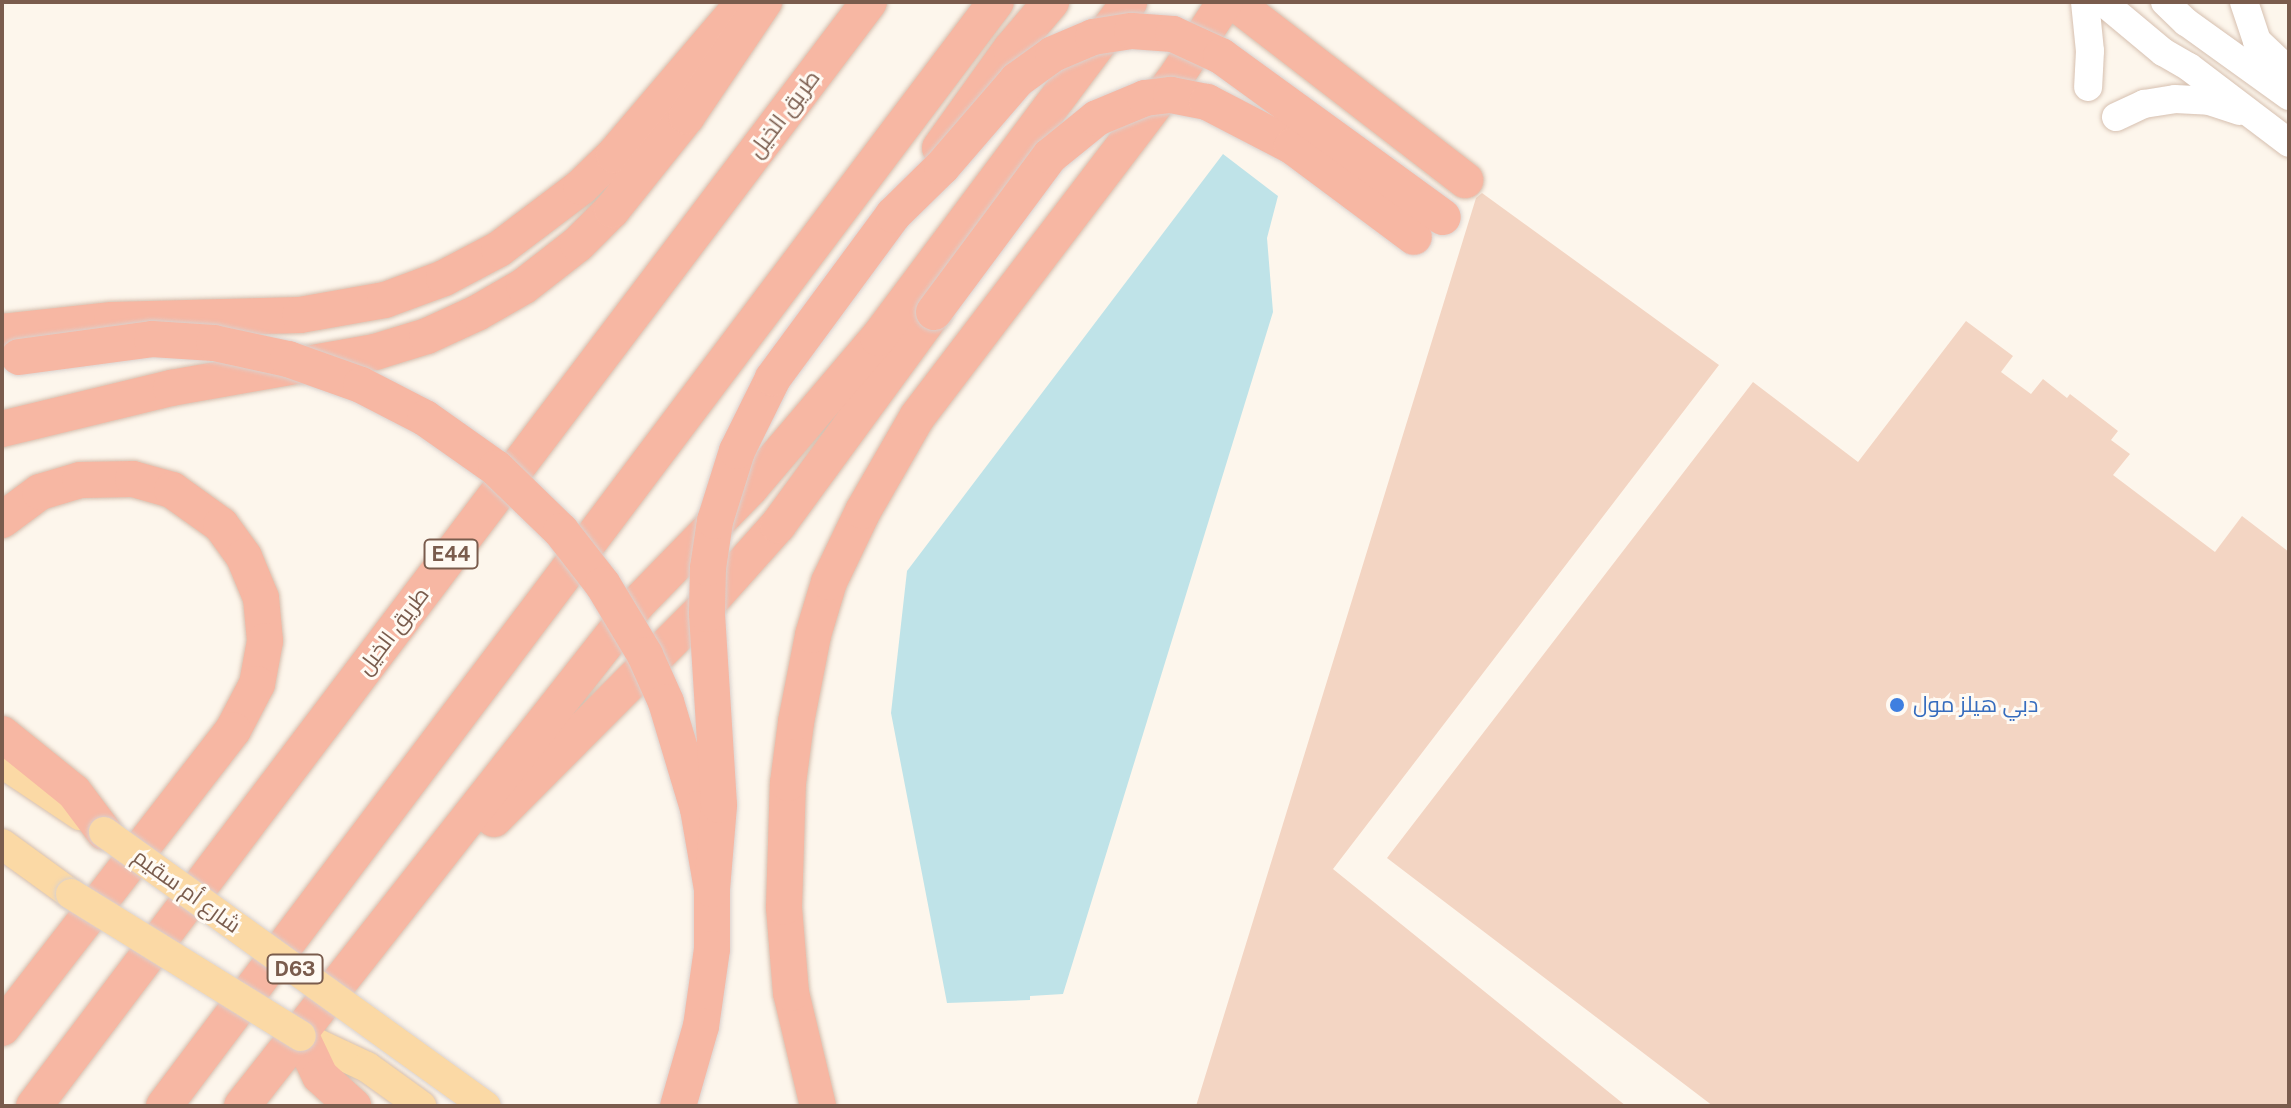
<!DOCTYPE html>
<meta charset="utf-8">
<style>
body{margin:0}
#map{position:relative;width:2291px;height:1108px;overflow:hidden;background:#fdf6ec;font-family:"Public Sans",Cairo,sans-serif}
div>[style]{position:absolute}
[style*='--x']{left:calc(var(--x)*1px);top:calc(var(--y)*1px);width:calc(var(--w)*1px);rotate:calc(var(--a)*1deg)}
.water>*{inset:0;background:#bfe3e8}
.building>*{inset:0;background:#f3d5c3}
.roads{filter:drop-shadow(0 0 2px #d6c0b0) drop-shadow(0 0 2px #d6c0b0)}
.secondary>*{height:28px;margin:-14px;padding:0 14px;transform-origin:14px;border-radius:14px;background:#fff}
.primary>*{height:30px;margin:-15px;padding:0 15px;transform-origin:15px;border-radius:15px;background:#fbd9a5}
.motorway>*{height:36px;margin:-18px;padding:0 18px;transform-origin:18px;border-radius:18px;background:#f7b7a3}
.bridges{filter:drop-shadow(0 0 2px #dad1cd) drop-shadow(0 0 2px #dad1cd)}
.primary-bridge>*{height:30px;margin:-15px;padding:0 15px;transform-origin:15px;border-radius:15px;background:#fbd9a5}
.motorway-bridge>*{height:36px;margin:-18px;padding:0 18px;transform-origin:18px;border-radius:18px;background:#f7b7a3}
.dots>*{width:22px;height:22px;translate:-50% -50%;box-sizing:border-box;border:4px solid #fffaf3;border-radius:50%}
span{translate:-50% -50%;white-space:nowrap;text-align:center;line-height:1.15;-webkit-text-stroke:6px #fffaf3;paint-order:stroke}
.shield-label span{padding:2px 6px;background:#fffaf3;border:2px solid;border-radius:6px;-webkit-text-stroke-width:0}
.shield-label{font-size:20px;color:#7a5c4d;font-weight:700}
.street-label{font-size:22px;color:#7a5c4d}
.shop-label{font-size:22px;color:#366cbe}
.left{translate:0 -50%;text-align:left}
.frame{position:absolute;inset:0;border:4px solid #7a5c4d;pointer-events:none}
</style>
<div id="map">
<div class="water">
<i style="clip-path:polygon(1223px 154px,1278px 196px,1267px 238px,1273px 312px,1063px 994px,1030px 996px,1030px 1000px,947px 1003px,891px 713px,907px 571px)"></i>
</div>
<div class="building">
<i style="clip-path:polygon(1482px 193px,1719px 365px,1333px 869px,1626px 1106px,1196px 1106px,1476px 198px)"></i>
<i style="clip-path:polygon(1966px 321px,2013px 356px,2001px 372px,2031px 394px,2043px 379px,2067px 398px,2070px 394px,2118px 431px,2111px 440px,2130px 454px,2113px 475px,2215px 552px,2242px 516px,2289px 552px,2289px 1106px,1713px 1106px,1387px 858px,1753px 382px,1858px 462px)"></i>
</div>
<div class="roads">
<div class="secondary">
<i style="--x:2085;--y:2;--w:49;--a:84.2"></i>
<i style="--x:2090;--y:51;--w:36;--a:93"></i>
<i style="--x:2103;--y:2;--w:78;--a:39.8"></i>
<i style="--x:2163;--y:52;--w:30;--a:30"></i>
<i style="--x:2189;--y:67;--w:126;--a:37.2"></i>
<i style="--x:2165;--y:2;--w:29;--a:44"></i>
<i style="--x:2186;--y:22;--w:127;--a:35.7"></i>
<i style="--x:2244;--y:2;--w:41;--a:71.6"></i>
<i style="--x:2257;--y:41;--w:44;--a:43.2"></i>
<i style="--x:2116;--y:117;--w:31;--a:-25"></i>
<i style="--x:2144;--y:104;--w:31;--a:-9"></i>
<i style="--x:2175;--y:99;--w:34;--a:3"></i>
<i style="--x:2209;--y:101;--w:32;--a:18"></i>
</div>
<div class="primary">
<i style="--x:2;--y:763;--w:94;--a:33.7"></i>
<i style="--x:2;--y:844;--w:85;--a:35.9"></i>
<i style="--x:301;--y:1036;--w:73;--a:25.2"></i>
<i style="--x:367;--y:1067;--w:67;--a:35.8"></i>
</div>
<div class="motorway">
<i style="--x:1234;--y:2;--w:292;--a:37.6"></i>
<i style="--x:940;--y:148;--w:122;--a:-54.4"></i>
<i style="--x:1011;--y:49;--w:62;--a:-49.6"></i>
<i style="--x:2;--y:332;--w:111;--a:-6.2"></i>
<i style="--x:112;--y:320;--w:188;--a:-1.5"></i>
<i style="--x:300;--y:315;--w:86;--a:-10"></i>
<i style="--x:385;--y:300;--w:63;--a:-20.4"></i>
<i style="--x:444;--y:278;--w:62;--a:-27.8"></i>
<i style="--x:499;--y:249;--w:103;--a:-37.1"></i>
<i style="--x:581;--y:187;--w:46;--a:-44.1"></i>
<i style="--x:614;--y:155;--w:187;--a:-49.6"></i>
<i style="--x:2;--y:429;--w:174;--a:-13.6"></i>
<i style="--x:171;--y:388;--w:207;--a:-10"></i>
<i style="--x:375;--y:352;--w:54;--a:-17.1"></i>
<i style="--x:427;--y:336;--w:55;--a:-24.7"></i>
<i style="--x:477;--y:313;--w:54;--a:-29.9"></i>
<i style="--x:524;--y:286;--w:68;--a:-37.9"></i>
<i style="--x:578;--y:244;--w:48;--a:-45"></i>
<i style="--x:612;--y:210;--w:120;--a:-51.4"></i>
<i style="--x:687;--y:116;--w:138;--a:-56"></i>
<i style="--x:2;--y:520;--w:47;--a:-36.4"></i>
<i style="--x:40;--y:492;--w:42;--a:-16.7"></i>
<i style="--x:80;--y:480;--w:53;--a:-1.1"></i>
<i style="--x:133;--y:479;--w:41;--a:15.8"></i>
<i style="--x:172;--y:490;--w:60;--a:35.5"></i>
<i style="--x:221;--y:525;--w:39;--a:54"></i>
<i style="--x:244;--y:557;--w:44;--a:67.5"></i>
<i style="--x:261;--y:598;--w:43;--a:84.7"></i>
<i style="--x:265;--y:641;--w:44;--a:100.5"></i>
<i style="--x:257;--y:684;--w:52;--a:117.6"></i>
<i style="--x:233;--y:730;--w:377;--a:127.8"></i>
<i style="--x:2;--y:734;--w:92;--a:38.9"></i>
<i style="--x:74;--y:792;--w:50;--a:53.1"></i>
<i style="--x:494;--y:819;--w:298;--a:-45.1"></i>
<i style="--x:704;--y:608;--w:111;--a:-48.3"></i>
<i style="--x:778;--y:525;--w:264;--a:-53.8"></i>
<i style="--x:301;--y:1036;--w:44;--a:64.6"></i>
<i style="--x:320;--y:1076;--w:45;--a:42.3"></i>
<i style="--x:34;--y:1106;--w:1384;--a:-52.9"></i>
<i style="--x:164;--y:1106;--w:1382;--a:-53"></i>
<i style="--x:242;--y:1106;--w:639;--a:-51.8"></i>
<i style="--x:637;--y:604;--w:163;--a:-45.7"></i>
<i style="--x:751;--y:487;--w:196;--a:-49.6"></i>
<i style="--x:878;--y:338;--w:419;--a:-53.2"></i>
<i style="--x:818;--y:1106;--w:116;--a:-103.4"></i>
<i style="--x:791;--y:993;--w:86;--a:-94.7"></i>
<i style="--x:784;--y:907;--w:124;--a:-88.2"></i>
<i style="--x:788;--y:783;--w:62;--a:-82.5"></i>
<i style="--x:796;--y:722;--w:89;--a:-78.9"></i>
<i style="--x:813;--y:635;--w:55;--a:-73.2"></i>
<i style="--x:829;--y:582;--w:79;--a:-64.4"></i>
<i style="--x:863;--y:511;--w:108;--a:-60.1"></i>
<i style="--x:917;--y:417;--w:431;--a:-52.7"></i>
<i style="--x:1178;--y:74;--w:86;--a:-56.9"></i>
</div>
</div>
<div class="bridges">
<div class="primary-bridge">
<i style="--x:104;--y:832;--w:470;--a:35.7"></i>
<i style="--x:71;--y:894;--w:270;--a:31.7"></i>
</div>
<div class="motorway-bridge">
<i style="--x:934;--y:312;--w:194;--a:-53.4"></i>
<i style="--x:1050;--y:156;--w:60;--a:-39"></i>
<i style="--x:1097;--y:118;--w:52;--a:-22.6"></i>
<i style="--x:1145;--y:98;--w:26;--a:-7"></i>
<i style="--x:1171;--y:95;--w:37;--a:11"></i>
<i style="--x:1207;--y:102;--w:96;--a:27.4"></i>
<i style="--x:1292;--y:146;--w:152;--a:36.7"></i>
<i style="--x:19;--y:357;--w:134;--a:-7.7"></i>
<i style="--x:152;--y:339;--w:62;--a:3.7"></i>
<i style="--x:214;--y:343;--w:76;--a:12.2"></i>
<i style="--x:288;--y:359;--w:77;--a:19.6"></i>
<i style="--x:361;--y:385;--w:72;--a:27.3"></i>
<i style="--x:425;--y:418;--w:87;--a:35.2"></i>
<i style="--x:496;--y:468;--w:91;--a:44.1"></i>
<i style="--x:561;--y:531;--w:68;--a:52.1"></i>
<i style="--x:603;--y:585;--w:82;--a:59"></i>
<i style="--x:645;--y:655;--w:51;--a:65.9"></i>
<i style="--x:666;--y:702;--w:112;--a:73.3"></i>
<i style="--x:698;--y:809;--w:81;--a:80.1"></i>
<i style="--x:712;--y:889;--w:60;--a:90"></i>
<i style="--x:712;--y:949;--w:78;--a:98.1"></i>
<i style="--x:701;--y:1026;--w:83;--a:106"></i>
<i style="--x:712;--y:889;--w:84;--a:-85.2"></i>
<i style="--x:719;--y:805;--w:191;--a:-93.6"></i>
<i style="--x:707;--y:614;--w:46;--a:-88.8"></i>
<i style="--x:708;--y:568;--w:48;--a:-81.5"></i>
<i style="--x:715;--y:521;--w:73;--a:-72.6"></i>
<i style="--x:737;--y:451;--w:81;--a:-63.7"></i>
<i style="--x:773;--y:378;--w:202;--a:-53.6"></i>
<i style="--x:893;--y:215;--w:69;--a:-44.4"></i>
<i style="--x:942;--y:167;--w:115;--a:-49.2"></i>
<i style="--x:1017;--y:80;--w:44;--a:-35.8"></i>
<i style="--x:1053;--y:54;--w:43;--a:-23"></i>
<i style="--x:1093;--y:37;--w:39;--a:-9"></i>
<i style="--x:1132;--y:31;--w:41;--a:4.2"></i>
<i style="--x:1173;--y:34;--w:53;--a:24.6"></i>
<i style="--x:1221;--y:56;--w:274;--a:36"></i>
</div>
</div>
<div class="dots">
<i style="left:1897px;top:705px;background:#3f7fe0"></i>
</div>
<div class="shield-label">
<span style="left:451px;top:554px">E44</span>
<span style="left:295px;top:969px">D63</span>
</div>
<div class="street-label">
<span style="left:784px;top:114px;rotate:-53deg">طريق الخيل</span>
<span style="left:393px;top:631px;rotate:-53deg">طريق الخيل</span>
<span style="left:187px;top:891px;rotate:36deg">شارع أم سقيم</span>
</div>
<div class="shop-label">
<span class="left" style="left:1913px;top:705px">دبي هيلز مول</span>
</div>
<div class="frame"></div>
</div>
